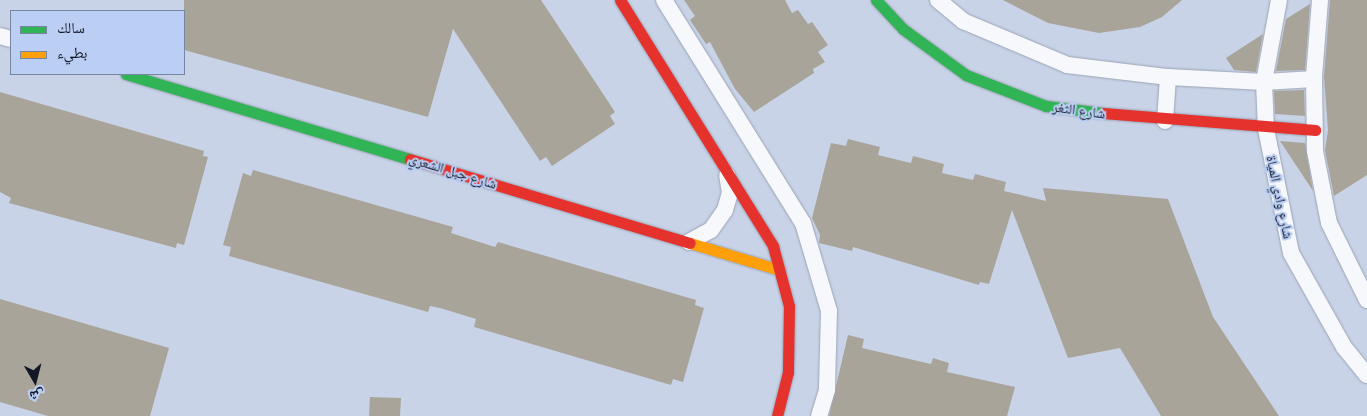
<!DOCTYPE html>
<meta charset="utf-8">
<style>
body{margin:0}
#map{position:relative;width:1367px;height:416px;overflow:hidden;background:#c8d3e8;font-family:Lora,"Noto Naskh Arabic",serif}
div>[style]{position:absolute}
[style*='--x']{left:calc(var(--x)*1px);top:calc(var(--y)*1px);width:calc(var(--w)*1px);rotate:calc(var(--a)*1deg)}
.building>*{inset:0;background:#a9a499}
.roads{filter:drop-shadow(0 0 1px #9ca4b4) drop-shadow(0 0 1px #9ca4b4)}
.street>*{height:16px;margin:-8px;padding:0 8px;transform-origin:8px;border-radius:8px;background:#f7f8fc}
.fast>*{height:11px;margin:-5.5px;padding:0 5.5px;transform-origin:5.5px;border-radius:5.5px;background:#30b455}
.slow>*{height:11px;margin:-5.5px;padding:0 5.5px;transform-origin:5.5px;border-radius:5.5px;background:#ff9f0a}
.jam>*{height:11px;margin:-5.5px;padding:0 5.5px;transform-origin:5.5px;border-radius:5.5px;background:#e5322d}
span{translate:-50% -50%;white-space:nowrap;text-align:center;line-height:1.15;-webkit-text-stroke:4px #bbcff5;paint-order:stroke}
.street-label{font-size:14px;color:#111725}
.legend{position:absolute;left:10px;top:10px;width:175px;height:65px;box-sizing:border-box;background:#bbcff5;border:1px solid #7785a2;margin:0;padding:6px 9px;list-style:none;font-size:15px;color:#111725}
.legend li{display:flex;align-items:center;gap:10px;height:25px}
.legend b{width:25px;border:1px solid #7785a2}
.north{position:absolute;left:10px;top:356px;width:50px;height:50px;-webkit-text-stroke:4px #bbcff5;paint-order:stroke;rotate:172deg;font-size:14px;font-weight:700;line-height:20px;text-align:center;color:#111725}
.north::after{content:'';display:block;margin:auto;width:18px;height:22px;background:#111725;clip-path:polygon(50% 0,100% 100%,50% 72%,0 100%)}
</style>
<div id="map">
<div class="building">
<i style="clip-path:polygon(184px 0,541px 0,615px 112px,610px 116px,615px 124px,552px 166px,546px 157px,540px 161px,453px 29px,428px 117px,184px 50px)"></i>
<i style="clip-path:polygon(684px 0,785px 0,792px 13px,798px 10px,808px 24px,812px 22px,828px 45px,818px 52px,825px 62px,813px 69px,814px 73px,754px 112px,735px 89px,710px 42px,706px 44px,690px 20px,695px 16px)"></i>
<i style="clip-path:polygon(1003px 0,1182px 0,1162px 17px,1140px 27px,1099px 33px,1048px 23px)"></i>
<i style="clip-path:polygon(1330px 0,1367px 0,1367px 175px,1334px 196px,1325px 150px,1328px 130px,1324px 77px)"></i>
<i style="clip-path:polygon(1310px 4px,1305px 70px,1276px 71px,1286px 19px)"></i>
<i style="clip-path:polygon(1263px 34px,1256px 72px,1234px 70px,1226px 58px)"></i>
<i style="clip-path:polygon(1304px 90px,1305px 116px,1275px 114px,1274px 91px)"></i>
<i style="clip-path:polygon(0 92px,204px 151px,203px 156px,208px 157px,184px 245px,177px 243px,176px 248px,9px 203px,11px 198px,0 192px)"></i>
<i style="clip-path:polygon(848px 139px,880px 147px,878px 155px,911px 163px,913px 156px,944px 164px,942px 173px,973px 180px,975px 174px,1006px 182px,1004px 191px,1046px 201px,1043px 188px,1168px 199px,1213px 317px,1279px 416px,1161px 416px,1120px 348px,1068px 358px,1012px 210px,989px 284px,980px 282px,979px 285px,853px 247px,852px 251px,819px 243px,820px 235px,812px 218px,831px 143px,846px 146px)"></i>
<i style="clip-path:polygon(1280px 141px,1305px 143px,1313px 191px)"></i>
<i style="clip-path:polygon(253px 170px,453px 227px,451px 233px,495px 247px,498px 242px,696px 300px,695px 305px,704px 308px,683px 382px,673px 379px,671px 385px,474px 327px,476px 319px,440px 308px,430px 306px,428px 312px,229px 256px,231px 247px,223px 245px,243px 173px,251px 176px)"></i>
<i style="clip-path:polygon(0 299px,169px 348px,150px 416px,48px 416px,0 402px)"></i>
<i style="clip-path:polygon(848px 335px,864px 339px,862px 348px,931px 364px,933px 358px,949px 363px,947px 372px,1015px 387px,1007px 416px,829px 416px)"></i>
<i style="clip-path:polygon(370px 397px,401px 398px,400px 416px,369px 416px)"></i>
</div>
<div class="roads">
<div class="street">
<i style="--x:664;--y:0;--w:263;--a:58.1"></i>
<i style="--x:803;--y:223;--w:92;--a:73.5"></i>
<i style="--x:829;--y:311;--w:79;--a:91.5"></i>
<i style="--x:827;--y:390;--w:27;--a:107"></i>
<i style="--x:938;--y:0;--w:33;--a:40"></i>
<i style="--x:963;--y:21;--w:113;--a:22.9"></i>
<i style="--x:1067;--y:65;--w:102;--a:6.8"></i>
<i style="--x:1168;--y:77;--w:96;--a:3"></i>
<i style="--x:1264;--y:82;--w:50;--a:-3.4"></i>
<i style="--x:1279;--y:0;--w:83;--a:100.4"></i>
<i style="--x:1264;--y:82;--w:47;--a:87.6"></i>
<i style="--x:1266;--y:129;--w:126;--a:78.6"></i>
<i style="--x:1291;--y:253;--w:108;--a:60.6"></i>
<i style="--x:1344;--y:347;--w:36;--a:51"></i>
<i style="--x:1320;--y:0;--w:77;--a:94.5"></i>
<i style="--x:1314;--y:77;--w:74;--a:89.2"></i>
<i style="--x:1315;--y:151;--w:73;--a:79"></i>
<i style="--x:1329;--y:223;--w:86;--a:63.7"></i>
<i style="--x:0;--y:36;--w:11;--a:15"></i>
<i style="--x:1165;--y:121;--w:44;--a:-86.1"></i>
<i style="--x:689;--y:242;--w:25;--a:-29"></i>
<i style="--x:711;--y:230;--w:24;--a:-55"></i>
<i style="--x:725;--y:210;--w:18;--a:-74"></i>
<i style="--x:730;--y:193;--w:18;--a:-99"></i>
</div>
<div class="fast">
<i style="--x:876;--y:0;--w:40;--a:47"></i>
<i style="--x:903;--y:29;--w:78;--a:36.1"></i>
<i style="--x:966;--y:75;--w:86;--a:21.2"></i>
<i style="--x:1046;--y:106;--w:57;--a:7"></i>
<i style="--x:126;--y:74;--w:296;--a:16.7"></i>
</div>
<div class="slow">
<i style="--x:690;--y:243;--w:94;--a:16.7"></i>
</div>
<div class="jam">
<i style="--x:620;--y:0;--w:290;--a:58.1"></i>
<i style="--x:773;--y:246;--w:62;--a:75.1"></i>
<i style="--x:789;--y:306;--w:66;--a:90.9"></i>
<i style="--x:788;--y:372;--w:45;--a:104"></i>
<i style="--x:1103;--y:113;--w:213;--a:4.6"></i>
<i style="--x:410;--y:159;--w:292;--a:16.7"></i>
</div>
</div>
<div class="street-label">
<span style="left:1079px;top:110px;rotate:8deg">شارع الثغر</span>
<span style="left:453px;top:171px;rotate:17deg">شارع جبل الشعري</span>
<span style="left:1280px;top:197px;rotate:78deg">شارع وادي المياة</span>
</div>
<ul class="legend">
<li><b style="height:6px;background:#30b455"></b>سالك</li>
<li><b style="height:6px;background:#ff9f0a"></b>بطيء</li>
</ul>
<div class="north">ش</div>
</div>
